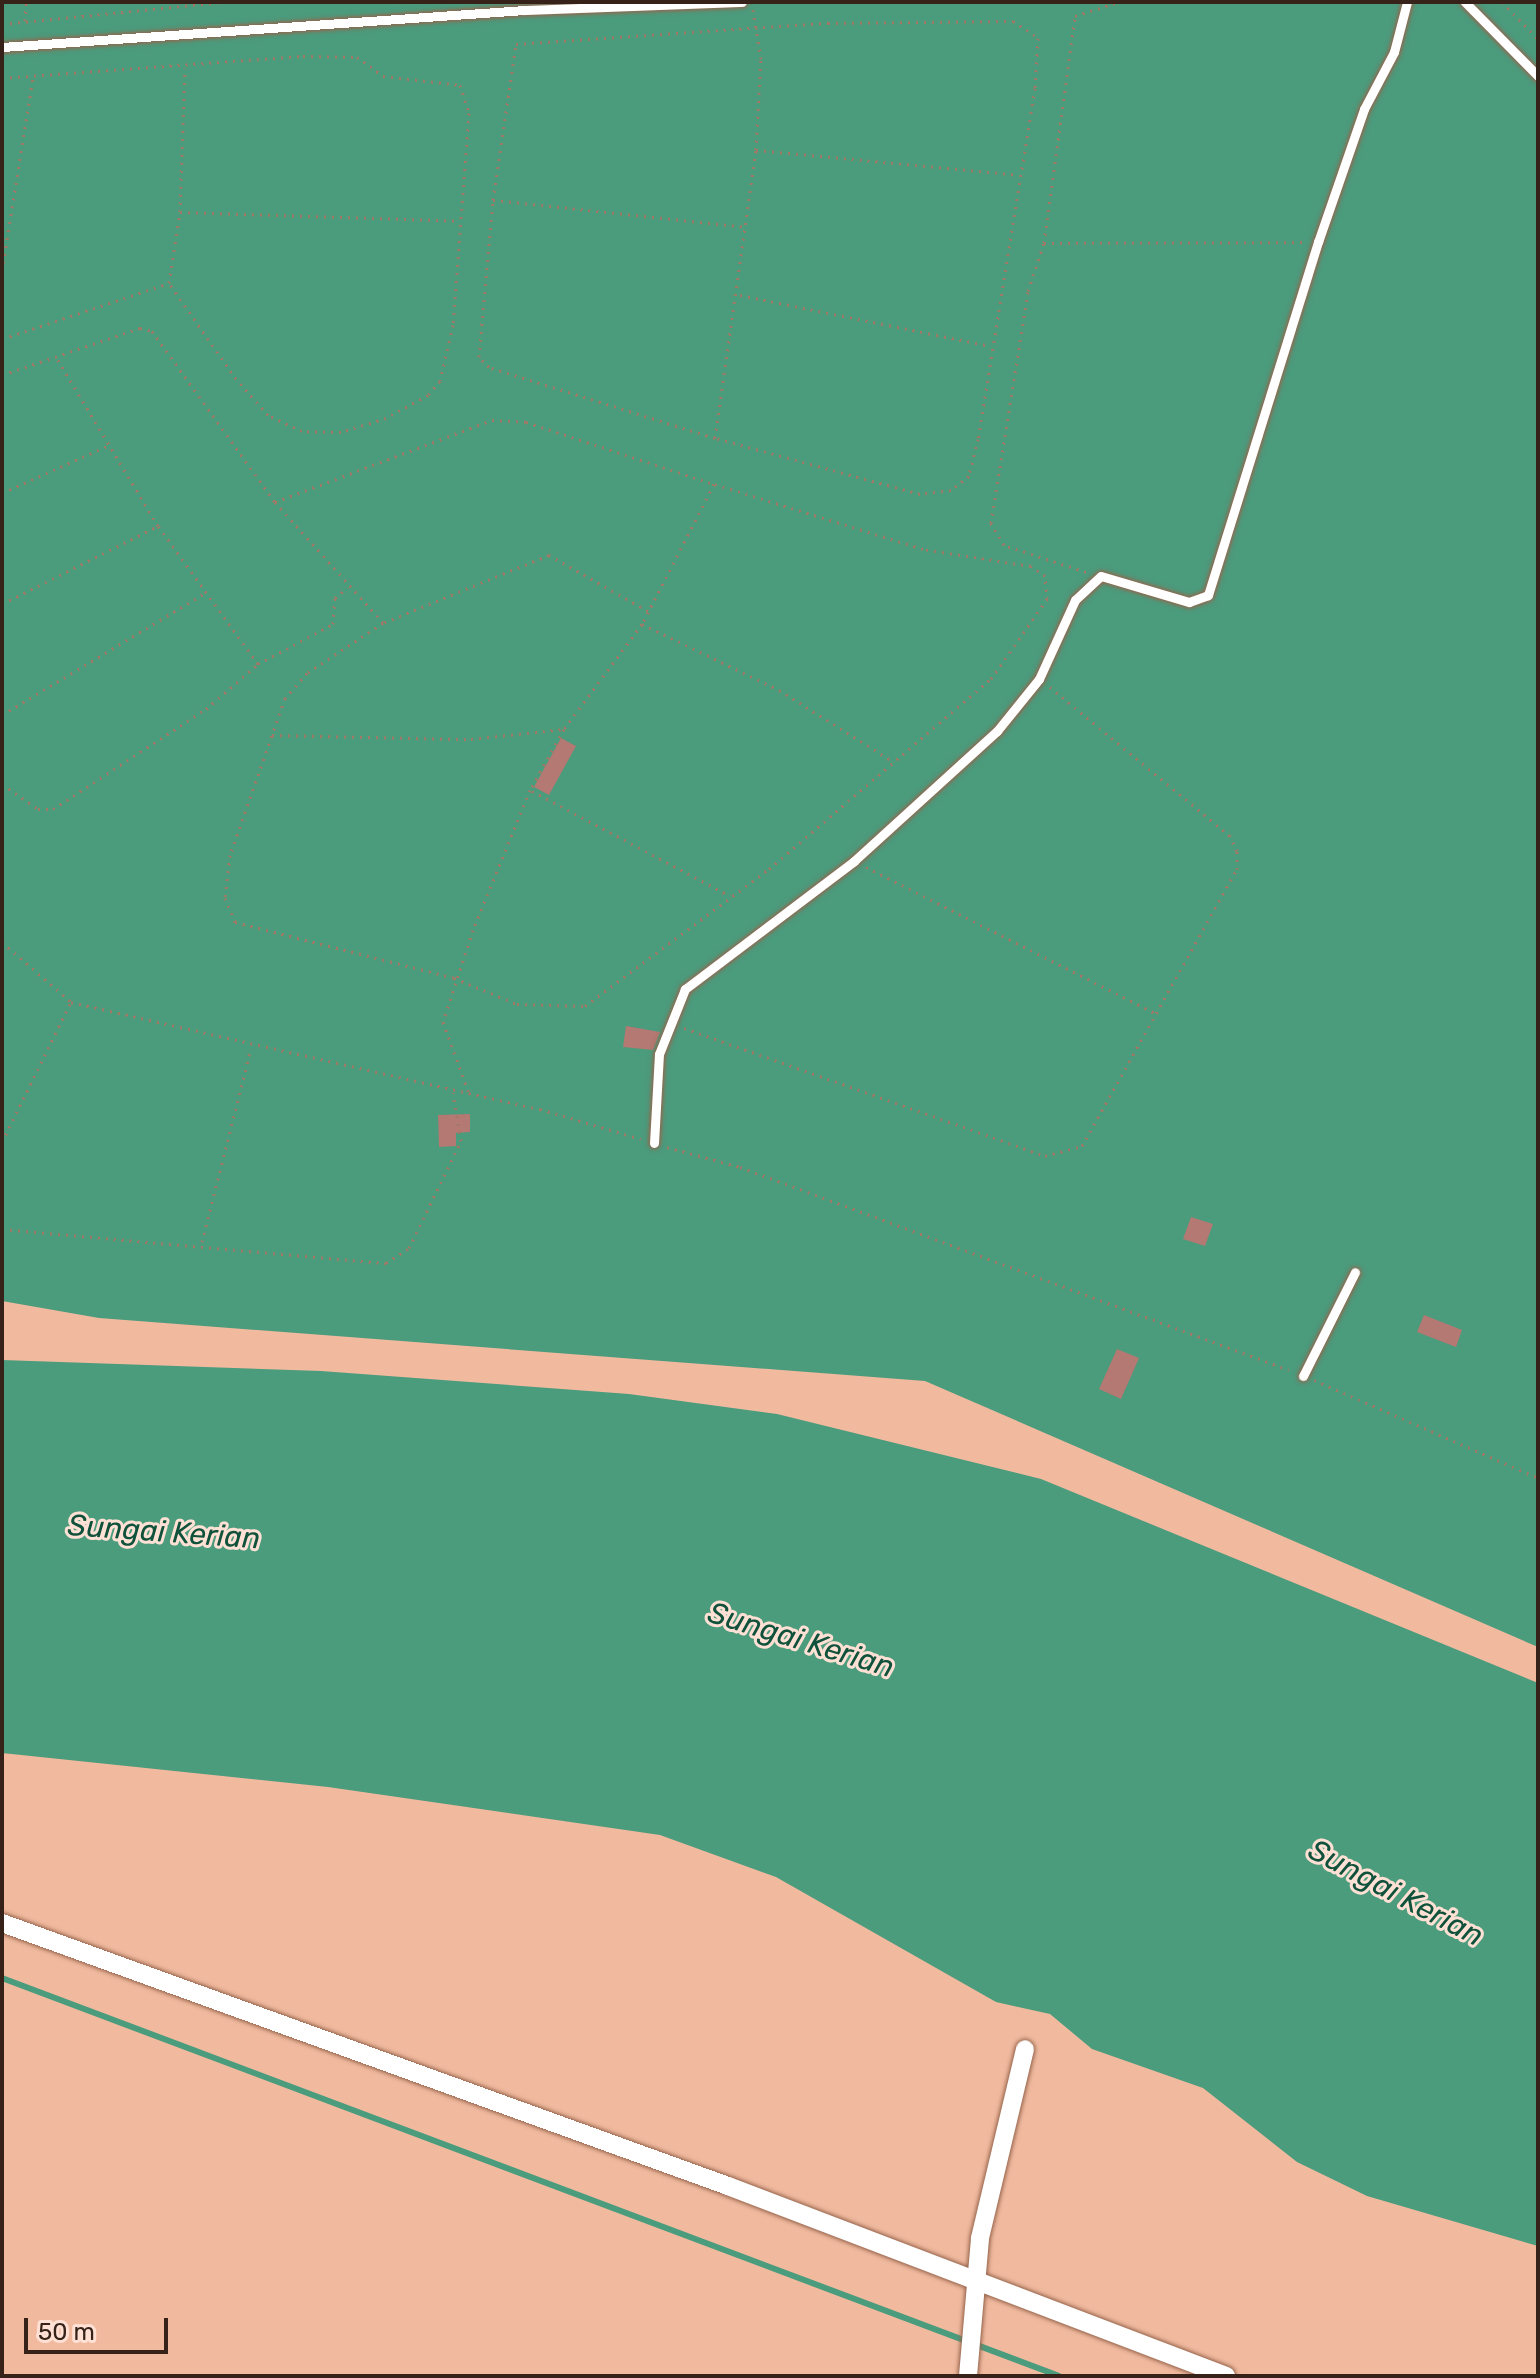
<!DOCTYPE html>
<style>
body{margin:0}
#map{position:relative;width:1540px;height:2378px;overflow:hidden;background:#f1ba9f;font-family:Rubik,sans-serif}
div>[style]{position:absolute}
[style*='--x']{left:calc(var(--x)*1px);top:calc(var(--y)*1px);width:calc(var(--w)*1px);rotate:calc(var(--a)*1deg)}
.water>*{inset:0;background:#4b9b7d}
.stream>*{height:6px;margin:-3px;padding:0 3px;transform-origin:3px;border-radius:3px;background:#4b9b7d}
.building>*{inset:0;background:#b37972}
.path>*{height:3px;margin-top:-1.5px;transform-origin:0;background:repeating-linear-gradient(90deg,#a17966 0 2px,transparent 0 8px)}
.roads{filter:drop-shadow(0 0 2px #95644c) drop-shadow(0 0 2px #95644c)}
.lane>*{height:9px;margin:-4.5px;padding:0 4.5px;transform-origin:4.5px;border-radius:4.5px;background:#fff}
.street>*{height:18px;margin:-9px;padding:0 9px;transform-origin:9px;border-radius:9px;background:#fff}
span{translate:-50% -50%;white-space:nowrap;text-align:center;line-height:1.15;-webkit-text-stroke:6px #fee1d4;paint-order:stroke}
.water-label{font-size:30px;color:#0f513b;font-style:italic}
.frame{position:absolute;inset:0;border:4px solid #362218;pointer-events:none}
.scale{position:absolute;left:24px;top:2318px;width:144px;height:36px;box-sizing:border-box;border:4px solid #362218;border-top:0;padding-left:10px;font-size:24px;line-height:28px;white-space:nowrap;color:#362218;-webkit-text-stroke:6px #fee1d4;paint-order:stroke}
</style>
<div id="map">
<div class="water">
<i style="clip-path:polygon(2px 2px,1538px 2px,1538px 1647px,925px 1381px,99px 1318px,2px 1301px)"></i>
<i style="clip-path:polygon(2px 1360px,321px 1371px,629px 1394px,777px 1414px,1041px 1479px,1538px 1683px,1538px 2246px,1367px 2196px,1297px 2162px,1203px 2088px,1092px 2049px,1050px 2014px,996px 2002px,776px 1877px,660px 1835px,328px 1787px,2px 1753px)"></i>
</div>
<div class="stream">
<i style="--x:2;--y:1978;--w:1129;--a:20.63"></i>
</div>
<div class="building">
<i style="clip-path:polygon(561px 738px,576px 746px,549px 795px,534px 787px)"></i>
<i style="clip-path:polygon(626px 1026px,660px 1032px,653px 1050px,623px 1047px)"></i>
<i style="clip-path:polygon(470px 1114px,470px 1132px,456px 1133px,456px 1146px,439px 1147px,438px 1115px)"></i>
<i style="clip-path:polygon(1191px 1217px,1213px 1224px,1205px 1246px,1183px 1239px)"></i>
<i style="clip-path:polygon(1424px 1315px,1462px 1330px,1456px 1347px,1417px 1332px)"></i>
<i style="clip-path:polygon(1117px 1349px,1139px 1358px,1121px 1399px,1099px 1389px)"></i>
</div>
<div class="path">
<i style="--x:1502;--y:2;--w:52;--a:45.8"></i>
<i style="--x:25;--y:21;--w:19;--a:-87"></i>
<i style="--x:1013;--y:21;--w:30;--a:34"></i>
<i style="--x:1038;--y:38;--w:50;--a:93.4"></i>
<i style="--x:1035;--y:88;--w:356;--a:99.2"></i>
<i style="--x:978;--y:439;--w:38;--a:104"></i>
<i style="--x:969;--y:476;--w:23;--a:142"></i>
<i style="--x:951;--y:490;--w:31;--a:173"></i>
<i style="--x:920;--y:494;--w:213;--a:-164.7"></i>
<i style="--x:715;--y:438;--w:237;--a:-162.6"></i>
<i style="--x:489;--y:367;--w:14;--a:-135"></i>
<i style="--x:479;--y:357;--w:158;--a:-84.9"></i>
<i style="--x:493;--y:200;--w:158;--a:-81.6"></i>
<i style="--x:516;--y:44;--w:313;--a:-3.9"></i>
<i style="--x:828;--y:23;--w:185;--a:-0.6"></i>
<i style="--x:2;--y:24;--w:222;--a:-5.7"></i>
<i style="--x:2;--y:78;--w:302;--a:-4.2"></i>
<i style="--x:303;--y:56;--w:54;--a:1.1"></i>
<i style="--x:357;--y:57;--w:32;--a:36"></i>
<i style="--x:383;--y:76;--w:78;--a:6.7"></i>
<i style="--x:460;--y:85;--w:29;--a:72"></i>
<i style="--x:469;--y:113;--w:213;--a:94.3"></i>
<i style="--x:453;--y:325;--w:57;--a:103.1"></i>
<i style="--x:440;--y:381;--w:18;--a:131"></i>
<i style="--x:428;--y:395;--w:48;--a:151.3"></i>
<i style="--x:386;--y:418;--w:47;--a:162.7"></i>
<i style="--x:341;--y:432;--w:39;--a:-179"></i>
<i style="--x:302;--y:431;--w:38;--a:-155"></i>
<i style="--x:268;--y:415;--w:48;--a:-131.6"></i>
<i style="--x:236;--y:379;--w:117;--a:-124.9"></i>
<i style="--x:169;--y:283;--w:72;--a:-81.2"></i>
<i style="--x:180;--y:212;--w:144;--a:-88"></i>
<i style="--x:756;--y:150;--w:264;--a:5.4"></i>
<i style="--x:493;--y:200;--w:255;--a:6.1"></i>
<i style="--x:180;--y:212;--w:280;--a:1.8"></i>
<i style="--x:1044;--y:243;--w:229;--a:-82.2"></i>
<i style="--x:1075;--y:16;--w:45;--a:-18"></i>
<i style="--x:2;--y:271;--w:195;--a:-80.9"></i>
<i style="--x:740;--y:295;--w:256;--a:11.5"></i>
<i style="--x:2;--y:339;--w:176;--a:-18.5"></i>
<i style="--x:2;--y:375;--w:146;--a:-18.8"></i>
<i style="--x:140;--y:328;--w:12;--a:14"></i>
<i style="--x:152;--y:331;--w:211;--a:54.3"></i>
<i style="--x:275;--y:502;--w:162;--a:48.2"></i>
<i style="--x:715;--y:438;--w:291;--a:-81.9"></i>
<i style="--x:756;--y:150;--w:91;--a:-86.9"></i>
<i style="--x:761;--y:59;--w:50;--a:-99.3"></i>
<i style="--x:2;--y:493;--w:115;--a:-24.1"></i>
<i style="--x:275;--y:502;--w:232;--a:-20.7"></i>
<i style="--x:492;--y:420;--w:34;--a:3"></i>
<i style="--x:526;--y:422;--w:198;--a:18.3"></i>
<i style="--x:714;--y:484;--w:157;--a:117.2"></i>
<i style="--x:642;--y:624;--w:131;--a:126.6"></i>
<i style="--x:564;--y:729;--w:70;--a:119.1"></i>
<i style="--x:530;--y:790;--w:151;--a:112.2"></i>
<i style="--x:473;--y:930;--w:97;--a:108.1"></i>
<i style="--x:443;--y:1022;--w:79;--a:70"></i>
<i style="--x:1086;--y:572;--w:86;--a:-161.8"></i>
<i style="--x:1004;--y:545;--w:26;--a:-121"></i>
<i style="--x:991;--y:523;--w:235;--a:-80.9"></i>
<i style="--x:1028;--y:291;--w:51;--a:-71.6"></i>
<i style="--x:1044;--y:243;--w:259;--a:-0.2"></i>
<i style="--x:2;--y:604;--w:174;--a:-26.6"></i>
<i style="--x:648;--y:611;--w:114;--a:-150.5"></i>
<i style="--x:549;--y:555;--w:179;--a:157.7"></i>
<i style="--x:383;--y:623;--w:91;--a:146.7"></i>
<i style="--x:307;--y:673;--w:33;--a:131"></i>
<i style="--x:285;--y:698;--w:166;--a:109.3"></i>
<i style="--x:230;--y:855;--w:43;--a:96.6"></i>
<i style="--x:225;--y:898;--w:26;--a:67"></i>
<i style="--x:235;--y:922;--w:226;--a:14.3"></i>
<i style="--x:454;--y:978;--w:68;--a:22.4"></i>
<i style="--x:517;--y:1004;--w:68;--a:1.7"></i>
<i style="--x:585;--y:1006;--w:229;--a:-36.7"></i>
<i style="--x:769;--y:869;--w:292;--a:-40.6"></i>
<i style="--x:991;--y:679;--w:98;--a:-55"></i>
<i style="--x:1047;--y:599;--w:23;--a:-95"></i>
<i style="--x:1045;--y:576;--w:17;--a:-144"></i>
<i style="--x:1031;--y:566;--w:109;--a:-171.1"></i>
<i style="--x:923;--y:549;--w:219;--a:-162.7"></i>
<i style="--x:642;--y:624;--w:152;--a:25.7"></i>
<i style="--x:779;--y:690;--w:136;--a:32.1"></i>
<i style="--x:258;--y:664;--w:85;--a:-28.1"></i>
<i style="--x:333;--y:624;--w:26;--a:-86"></i>
<i style="--x:335;--y:598;--w:16;--a:-40"></i>
<i style="--x:2;--y:715;--w:239;--a:-31"></i>
<i style="--x:272;--y:735;--w:199;--a:1.2"></i>
<i style="--x:471;--y:739;--w:94;--a:-6.1"></i>
<i style="--x:2;--y:784;--w:44;--a:34.8"></i>
<i style="--x:38;--y:809;--w:15;--a:0"></i>
<i style="--x:53;--y:809;--w:183;--a:-33.2"></i>
<i style="--x:206;--y:709;--w:69;--a:-40.9"></i>
<i style="--x:258;--y:664;--w:170;--a:-125.9"></i>
<i style="--x:158;--y:526;--w:197;--a:-121.1"></i>
<i style="--x:532;--y:791;--w:224;--a:27.9"></i>
<i style="--x:866;--y:867;--w:324;--a:26.8"></i>
<i style="--x:2;--y:942;--w:91;--a:41"></i>
<i style="--x:71;--y:1002;--w:481;--a:12.9"></i>
<i style="--x:540;--y:1109;--w:105;--a:16.5"></i>
<i style="--x:684;--y:1028;--w:383;--a:19.5"></i>
<i style="--x:1045;--y:1156;--w:38;--a:-15"></i>
<i style="--x:1082;--y:1146;--w:317;--a:-60.8"></i>
<i style="--x:1237;--y:869;--w:18;--a:-90"></i>
<i style="--x:1237;--y:851;--w:17;--a:-115"></i>
<i style="--x:1230;--y:836;--w:234;--a:-140.4"></i>
<i style="--x:2;--y:1142;--w:156;--a:-63.8"></i>
<i style="--x:667;--y:1147;--w:76;--a:15.3"></i>
<i style="--x:740;--y:1167;--w:585;--a:20.29"></i>
<i style="--x:2;--y:1229;--w:386;--a:5.1"></i>
<i style="--x:386;--y:1263;--w:27;--a:-33"></i>
<i style="--x:409;--y:1248;--w:119;--a:-64.1"></i>
<i style="--x:461;--y:1141;--w:49;--a:-99.5"></i>
<i style="--x:202;--y:1242;--w:200;--a:-75.8"></i>
<i style="--x:1314;--y:1380;--w:244;--a:23.6"></i>
</div>
<div class="roads">
<div class="lane">
<i style="--x:1465;--y:2;--w:104;--a:45.4"></i>
<i style="--x:2;--y:47;--w:523;--a:-4.05"></i>
<i style="--x:524;--y:10;--w:218;--a:-2.1"></i>
<i style="--x:654;--y:1143;--w:89;--a:-86.8"></i>
<i style="--x:659;--y:1054;--w:70;--a:-68.2"></i>
<i style="--x:685;--y:989;--w:212;--a:-37.1"></i>
<i style="--x:854;--y:861;--w:193;--a:-42.3"></i>
<i style="--x:997;--y:731;--w:67;--a:-51.1"></i>
<i style="--x:1039;--y:679;--w:87;--a:-65.5"></i>
<i style="--x:1075;--y:600;--w:35;--a:-43"></i>
<i style="--x:1101;--y:576;--w:92;--a:16.5"></i>
<i style="--x:1189;--y:602;--w:20;--a:-20"></i>
<i style="--x:1208;--y:595;--w:370;--a:-72.7"></i>
<i style="--x:1318;--y:242;--w:141;--a:-70.9"></i>
<i style="--x:1364;--y:109;--w:64;--a:-62.2"></i>
<i style="--x:1394;--y:52;--w:52;--a:-75.4"></i>
<i style="--x:1303;--y:1376;--w:116;--a:-63.4"></i>
</div>
<div class="street">
<i style="--x:2;--y:1923;--w:772;--a:19.91"></i>
<i style="--x:728;--y:2186;--w:533;--a:20.88"></i>
<i style="--x:968;--y:2376;--w:139;--a:-85"></i>
<i style="--x:980;--y:2238;--w:194;--a:-76.6"></i>
</div>
</div>
<div class="water-label">
<span style="left:164px;top:1532px;rotate:4deg">Sungai Kerian</span>
<span style="left:801px;top:1640px;rotate:17deg">Sungai Kerian</span>
<span style="left:1396px;top:1893px;rotate:28deg">Sungai Kerian</span>
</div>
<div class="frame"></div>
<div class="scale">50 m</div>
</div>
